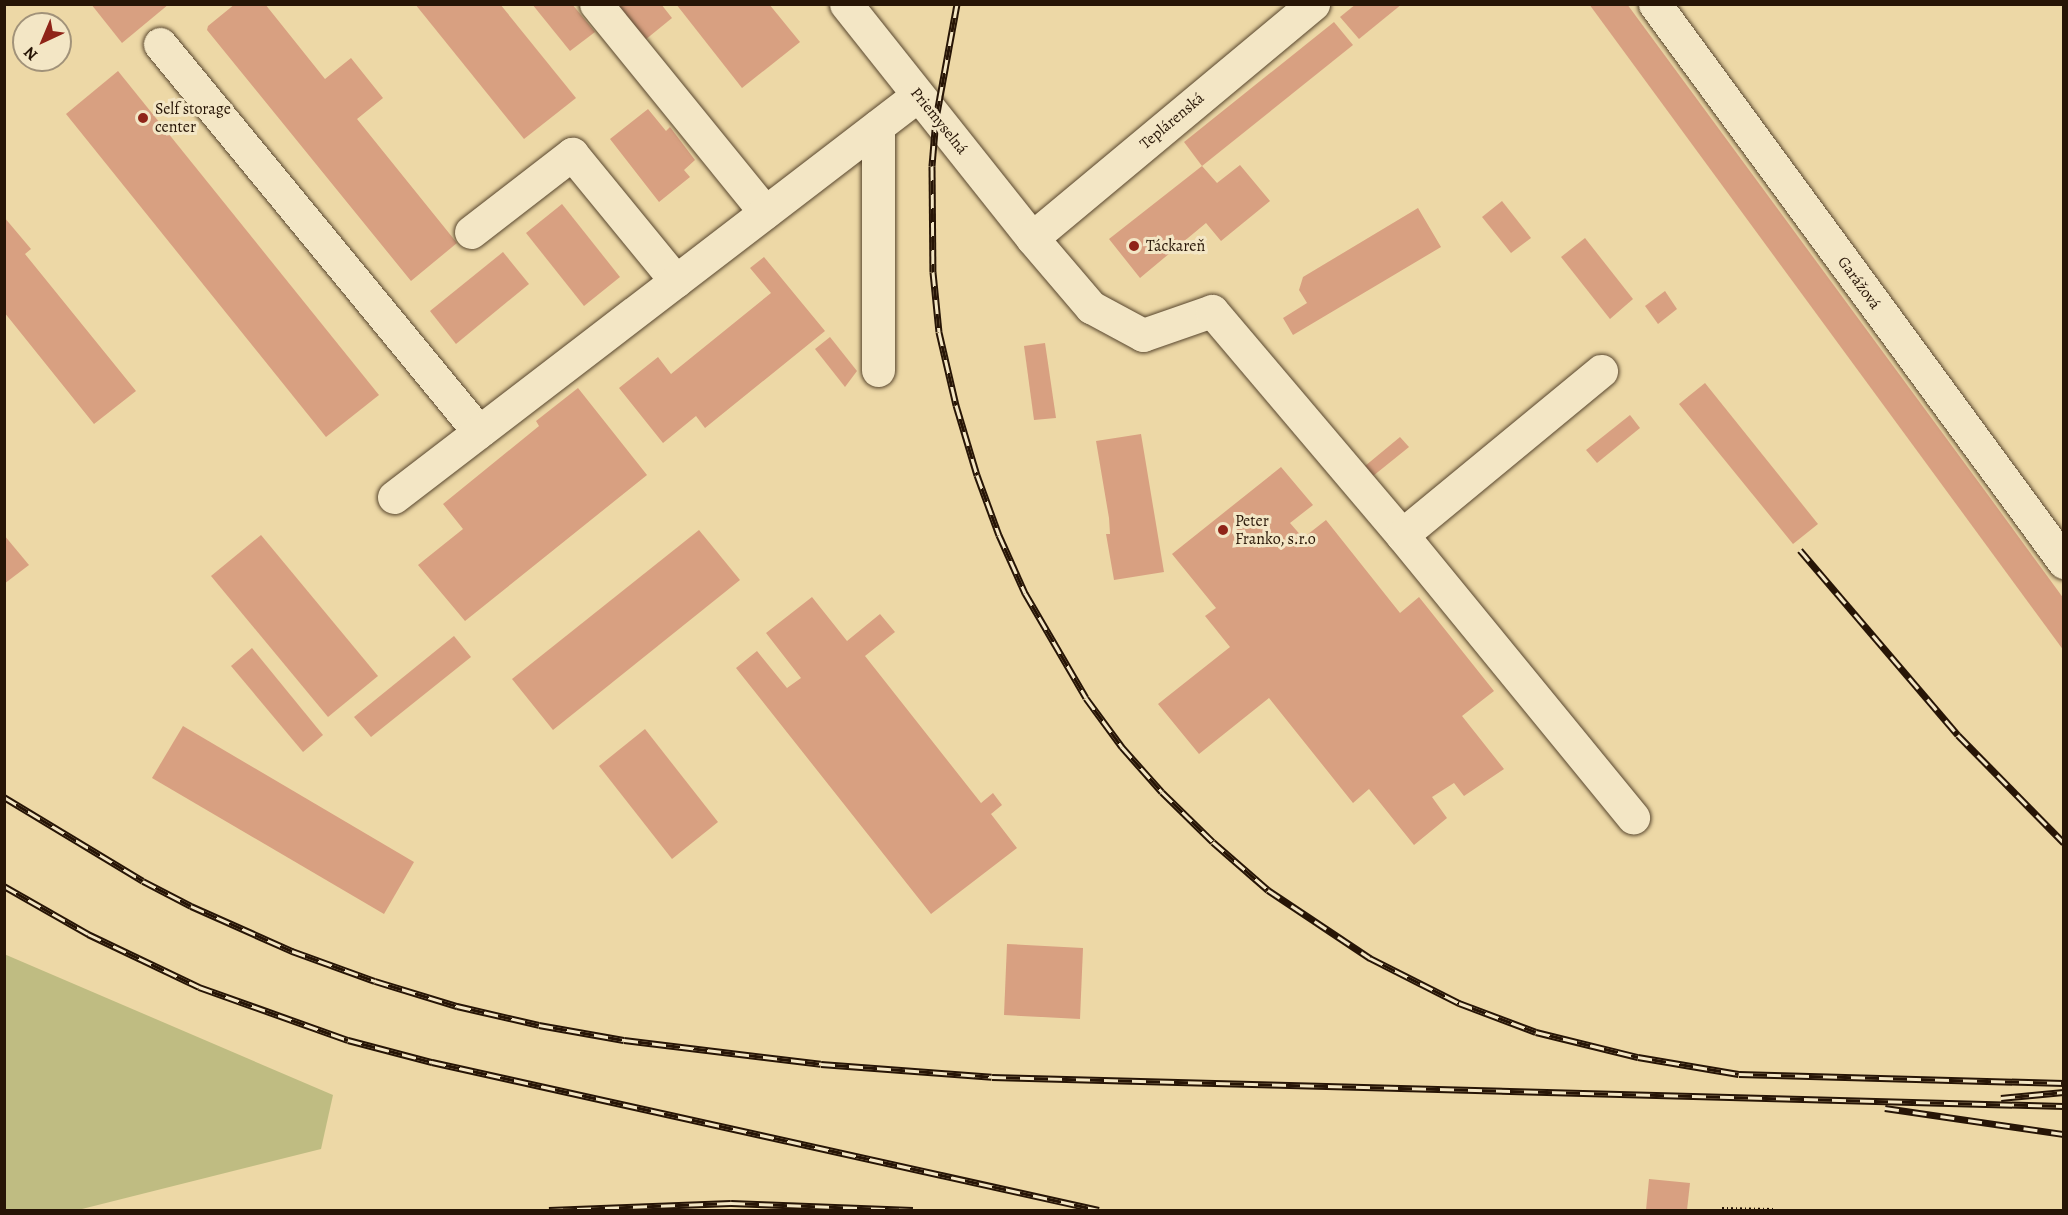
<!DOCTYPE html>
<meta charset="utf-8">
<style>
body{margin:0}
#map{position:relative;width:2068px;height:1215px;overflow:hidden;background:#edd8a6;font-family:Alegreya,serif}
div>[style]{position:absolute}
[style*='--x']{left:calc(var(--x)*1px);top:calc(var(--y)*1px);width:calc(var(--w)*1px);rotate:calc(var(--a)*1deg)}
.green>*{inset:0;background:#bfbc82}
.building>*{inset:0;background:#d8a081}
.path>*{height:4px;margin-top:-2px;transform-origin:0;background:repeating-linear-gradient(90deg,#271506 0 1.5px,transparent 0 4.5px)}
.roads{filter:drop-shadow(0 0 2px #58462e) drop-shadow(0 0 2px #58462e)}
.minor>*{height:33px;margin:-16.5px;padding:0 16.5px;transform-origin:16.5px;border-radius:16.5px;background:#f3e6c5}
.rail>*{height:7px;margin-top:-3.5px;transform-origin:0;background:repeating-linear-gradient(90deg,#f3e6c5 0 14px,#271506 0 28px);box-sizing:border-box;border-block:2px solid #271506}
.dots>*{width:16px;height:16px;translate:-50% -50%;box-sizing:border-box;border:3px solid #f3e6c5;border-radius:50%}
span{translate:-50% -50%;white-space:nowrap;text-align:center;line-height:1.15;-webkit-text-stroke:6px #f3e6c5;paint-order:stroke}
.poi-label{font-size:16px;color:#271506}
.left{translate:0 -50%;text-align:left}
.street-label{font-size:16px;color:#271506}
.frame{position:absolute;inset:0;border:6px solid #271506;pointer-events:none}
.north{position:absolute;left:12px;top:12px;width:60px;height:60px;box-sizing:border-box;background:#f3e6c5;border:2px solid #a19279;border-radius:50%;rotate:224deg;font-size:16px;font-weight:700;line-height:24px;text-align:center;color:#271506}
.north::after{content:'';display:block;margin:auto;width:21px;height:27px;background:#8f2418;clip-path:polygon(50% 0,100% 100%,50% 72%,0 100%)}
</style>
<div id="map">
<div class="green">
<i style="clip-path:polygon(4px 954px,333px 1095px,321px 1149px,78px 1210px,5px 1210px)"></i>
</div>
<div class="building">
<i style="clip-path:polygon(91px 4px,169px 4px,122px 43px)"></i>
<i style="clip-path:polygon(235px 4px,265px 4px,325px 79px,351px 58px,383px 98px,357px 119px,457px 243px,411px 281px,207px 30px,208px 26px)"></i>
<i style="clip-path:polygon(415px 4px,500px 4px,576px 98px,524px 139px)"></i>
<i style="clip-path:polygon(532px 4px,572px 4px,595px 32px,570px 51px)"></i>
<i style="clip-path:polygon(616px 4px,661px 4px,672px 18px,645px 40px)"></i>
<i style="clip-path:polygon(676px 4px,769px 4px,800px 42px,742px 88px)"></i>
<i style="clip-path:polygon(1356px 4px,1402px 4px,1359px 39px,1340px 17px)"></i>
<i style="clip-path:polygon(1589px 4px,1627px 4px,1991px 499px,2064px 599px,2064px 651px)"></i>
<i style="clip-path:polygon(1334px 22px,1353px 45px,1202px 166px,1184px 142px)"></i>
<i style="clip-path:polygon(118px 71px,379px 395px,326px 437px,66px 114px)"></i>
<i style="clip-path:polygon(648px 109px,666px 131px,670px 127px,695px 160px,684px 170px,690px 177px,659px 202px,610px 139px)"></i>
<i style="clip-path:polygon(1240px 165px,1270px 201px,1221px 241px,1206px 223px,1140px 278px,1109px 239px,1202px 166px,1217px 183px)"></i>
<i style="clip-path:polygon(1502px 201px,1531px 238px,1511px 253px,1482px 217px)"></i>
<i style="clip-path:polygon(562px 204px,620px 277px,584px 306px,526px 233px)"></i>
<i style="clip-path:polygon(1418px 208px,1441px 247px,1293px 335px,1283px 318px,1307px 303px,1299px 290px,1303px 277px)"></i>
<i style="clip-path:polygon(4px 217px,31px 249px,25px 254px,136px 391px,94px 424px,4px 312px)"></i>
<i style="clip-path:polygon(1585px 238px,1633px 299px,1610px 319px,1561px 257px)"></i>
<i style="clip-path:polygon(503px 252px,529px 284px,456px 344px,430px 311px)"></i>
<i style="clip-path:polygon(764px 257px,825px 331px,705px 428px,696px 416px,663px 443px,619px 388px,658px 357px,671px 374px,771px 293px,750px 268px)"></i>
<i style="clip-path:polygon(1665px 291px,1677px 309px,1658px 324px,1645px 306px)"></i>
<i style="clip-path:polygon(830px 337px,857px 371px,845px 387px,815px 349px)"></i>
<i style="clip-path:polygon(1045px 343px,1056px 418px,1034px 420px,1024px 346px)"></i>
<i style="clip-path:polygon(1705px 383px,1818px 524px,1793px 544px,1679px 404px)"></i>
<i style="clip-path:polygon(578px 388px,647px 475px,465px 621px,418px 565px,463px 529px,443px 504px,539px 426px,536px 421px)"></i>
<i style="clip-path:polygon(1630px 415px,1640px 428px,1597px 463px,1586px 450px)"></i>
<i style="clip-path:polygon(1141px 434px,1164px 572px,1114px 580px,1106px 534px,1110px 534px,1109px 518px,1096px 441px)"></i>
<i style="clip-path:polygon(1400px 437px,1409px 447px,1373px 476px,1365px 466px)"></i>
<i style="clip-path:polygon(1281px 467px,1313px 505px,1290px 523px,1303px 538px,1326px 520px,1400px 613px,1419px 597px,1494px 691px,1462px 716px,1504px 769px,1464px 796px,1454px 783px,1432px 797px,1447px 818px,1414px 845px,1369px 789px,1353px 803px,1269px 698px,1199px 754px,1158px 704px,1230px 647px,1205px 616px,1216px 608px,1172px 554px)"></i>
<i style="clip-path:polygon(699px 530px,740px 580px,553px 730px,512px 679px)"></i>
<i style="clip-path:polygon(4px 535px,29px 565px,4px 584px)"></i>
<i style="clip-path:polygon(261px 535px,378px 676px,328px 717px,211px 576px)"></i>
<i style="clip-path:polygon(812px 597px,847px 641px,880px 614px,895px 632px,865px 656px,981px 803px,993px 793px,1002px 805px,991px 814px,1017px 848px,931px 914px,736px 668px,757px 651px,787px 688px,801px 678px,766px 633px)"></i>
<i style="clip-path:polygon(454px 636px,471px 657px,371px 737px,354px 717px)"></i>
<i style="clip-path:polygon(252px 648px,323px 735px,303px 752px,231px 666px)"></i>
<i style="clip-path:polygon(183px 726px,414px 862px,384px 914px,152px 778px)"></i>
<i style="clip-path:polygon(645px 729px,718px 822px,672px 859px,599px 766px)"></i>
<i style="clip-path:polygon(1007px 944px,1083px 948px,1080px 1019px,1004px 1015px)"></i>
<i style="clip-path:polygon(1649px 1179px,1690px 1183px,1687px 1210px,1646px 1210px)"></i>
</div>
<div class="path">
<i style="--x:1722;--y:1209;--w:53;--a:1.1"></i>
</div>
<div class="roads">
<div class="minor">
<i style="--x:596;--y:4;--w:268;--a:50.9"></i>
<i style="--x:846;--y:4;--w:299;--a:51.5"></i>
<i style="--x:1032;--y:238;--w:91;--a:49.5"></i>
<i style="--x:1091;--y:307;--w:59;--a:28.3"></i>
<i style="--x:1143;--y:335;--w:73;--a:-19.2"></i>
<i style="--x:1212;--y:311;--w:294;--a:49.7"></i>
<i style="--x:1402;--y:535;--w:365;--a:50.7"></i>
<i style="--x:1655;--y:4;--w:692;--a:53.76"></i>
<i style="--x:160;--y:44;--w:502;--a:50.57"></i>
<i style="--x:471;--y:232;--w:128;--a:-37.7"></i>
<i style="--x:572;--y:154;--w:164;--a:50.7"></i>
<i style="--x:1032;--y:238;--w:366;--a:-39.8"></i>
<i style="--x:878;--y:370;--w:244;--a:-90"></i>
<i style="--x:394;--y:497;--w:660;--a:-37.49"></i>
<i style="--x:1402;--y:535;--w:258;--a:-39.5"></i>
</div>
</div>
<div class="rail">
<i style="--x:957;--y:4;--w:116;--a:100.4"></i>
<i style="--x:936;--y:118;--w:48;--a:94.8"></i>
<i style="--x:932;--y:166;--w:106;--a:89.5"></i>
<i style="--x:933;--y:272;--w:60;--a:84.3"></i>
<i style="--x:939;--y:332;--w:75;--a:76.9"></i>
<i style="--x:956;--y:405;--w:73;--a:73.3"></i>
<i style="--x:977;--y:475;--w:64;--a:69.9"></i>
<i style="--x:999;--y:535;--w:64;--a:65.9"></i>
<i style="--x:1025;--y:593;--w:121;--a:59.8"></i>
<i style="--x:1086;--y:698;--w:61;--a:53.7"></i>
<i style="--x:1122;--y:747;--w:60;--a:48.4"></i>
<i style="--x:1162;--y:792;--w:71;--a:44.4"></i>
<i style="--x:1213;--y:842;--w:73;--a:41.1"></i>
<i style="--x:1268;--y:890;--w:123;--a:33.7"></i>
<i style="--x:1370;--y:958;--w:100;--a:26.8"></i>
<i style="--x:1459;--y:1003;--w:82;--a:20.6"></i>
<i style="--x:1536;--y:1032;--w:105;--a:13.8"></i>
<i style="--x:1638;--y:1057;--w:102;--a:9.6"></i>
<i style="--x:1739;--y:1074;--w:325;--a:1.6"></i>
<i style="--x:1800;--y:550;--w:243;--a:49.5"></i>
<i style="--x:1958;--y:735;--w:151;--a:45.5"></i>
<i style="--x:4;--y:797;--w:162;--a:31.1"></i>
<i style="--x:143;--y:881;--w:54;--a:27.5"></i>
<i style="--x:191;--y:906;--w:111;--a:24"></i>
<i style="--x:292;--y:951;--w:88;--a:19.9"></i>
<i style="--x:375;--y:981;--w:86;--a:17"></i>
<i style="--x:457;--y:1006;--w:84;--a:13"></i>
<i style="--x:539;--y:1025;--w:86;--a:10"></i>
<i style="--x:624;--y:1040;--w:198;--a:6.9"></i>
<i style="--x:821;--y:1064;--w:171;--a:4.3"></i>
<i style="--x:992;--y:1077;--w:1072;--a:1.55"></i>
<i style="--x:4;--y:886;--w:97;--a:29.7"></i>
<i style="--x:88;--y:934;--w:123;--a:25.5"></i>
<i style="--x:199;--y:987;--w:158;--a:19.6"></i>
<i style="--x:348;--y:1040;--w:87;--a:14.7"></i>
<i style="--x:432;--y:1062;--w:683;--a:12.51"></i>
<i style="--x:2001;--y:1098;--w:63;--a:-5.4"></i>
<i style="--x:1885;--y:1108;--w:181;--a:8.3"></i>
<i style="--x:549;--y:1210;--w:182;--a:-2.2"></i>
<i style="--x:731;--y:1203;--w:182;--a:2.2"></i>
</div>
<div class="dots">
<i style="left:143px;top:118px;background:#8f2418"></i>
<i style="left:1134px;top:246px;background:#8f2418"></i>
<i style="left:1223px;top:530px;background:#8f2418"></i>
</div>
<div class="poi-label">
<span class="left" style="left:155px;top:118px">Self storage<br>center</span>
<span class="left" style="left:1146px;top:246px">Táckareň</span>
<span class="left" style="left:1235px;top:530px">Peter<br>Franko, s.r.o</span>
</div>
<div class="street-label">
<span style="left:939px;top:121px;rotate:51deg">Priemyselná</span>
<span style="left:1172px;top:121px;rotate:-40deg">Teplárenská</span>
<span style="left:1859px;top:283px;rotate:54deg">Garážová</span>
</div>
<div class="frame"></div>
<div class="north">N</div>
</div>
